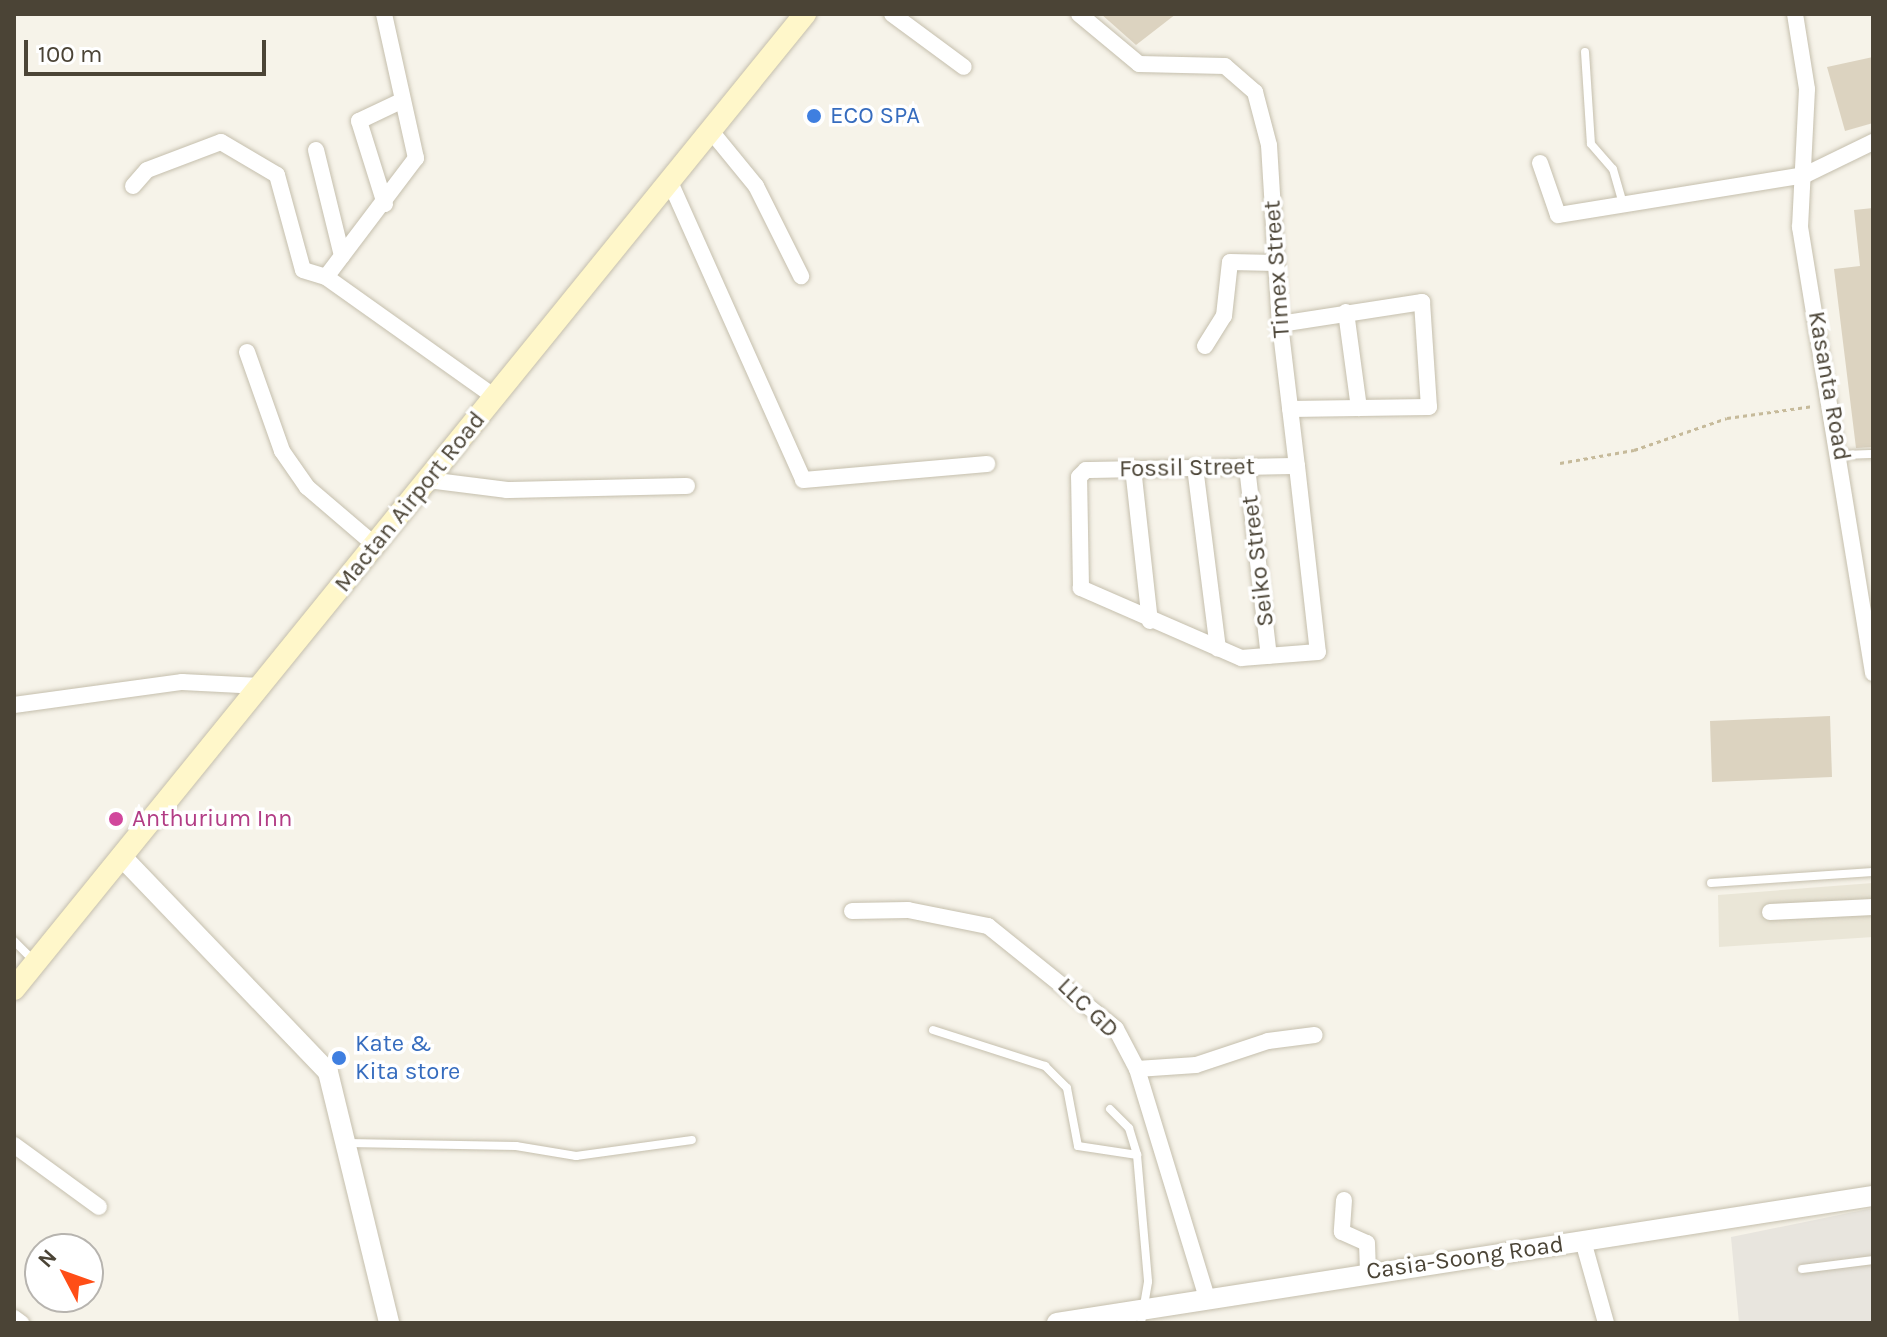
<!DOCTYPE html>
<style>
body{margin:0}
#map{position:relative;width:1887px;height:1337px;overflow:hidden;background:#f6f3e9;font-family:Karla,sans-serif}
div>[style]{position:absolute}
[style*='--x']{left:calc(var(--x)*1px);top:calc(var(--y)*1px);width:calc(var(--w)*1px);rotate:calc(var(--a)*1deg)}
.residential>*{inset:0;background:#eae6d7}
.industrial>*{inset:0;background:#e8e5de}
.building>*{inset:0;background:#dcd3c0}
.path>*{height:3px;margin-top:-1.5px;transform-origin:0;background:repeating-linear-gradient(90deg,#c6ba9a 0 4px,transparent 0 8px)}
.roads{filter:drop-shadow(0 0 2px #c5bfad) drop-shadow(0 0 2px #c5bfad)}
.service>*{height:8px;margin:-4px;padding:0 4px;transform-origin:4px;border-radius:4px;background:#fff}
.minor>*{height:16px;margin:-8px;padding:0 8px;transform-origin:8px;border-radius:8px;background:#fff}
.tertiary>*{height:20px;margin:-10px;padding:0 10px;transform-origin:10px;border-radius:10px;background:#fff}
.secondary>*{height:22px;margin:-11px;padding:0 11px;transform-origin:11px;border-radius:11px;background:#fff7ca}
.dots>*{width:22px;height:22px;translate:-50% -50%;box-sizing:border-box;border:4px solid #fff;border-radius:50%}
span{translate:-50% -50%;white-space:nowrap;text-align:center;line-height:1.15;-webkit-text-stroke:7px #fff;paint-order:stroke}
.shop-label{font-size:24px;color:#366cbe}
.left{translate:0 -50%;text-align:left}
.street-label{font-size:24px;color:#4b4436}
.hotel-label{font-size:24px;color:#b23c85}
.frame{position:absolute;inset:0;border:16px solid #4b4436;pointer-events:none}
.north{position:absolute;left:24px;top:1233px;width:80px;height:80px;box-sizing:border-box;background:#fff;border:2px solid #b7b4af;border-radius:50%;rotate:311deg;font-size:22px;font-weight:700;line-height:32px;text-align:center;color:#4b4436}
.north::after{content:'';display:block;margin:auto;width:28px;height:36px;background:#ff4e17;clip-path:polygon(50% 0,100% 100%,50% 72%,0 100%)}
.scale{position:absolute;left:24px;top:40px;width:242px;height:36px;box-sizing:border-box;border:4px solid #4b4436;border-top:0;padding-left:10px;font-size:24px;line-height:28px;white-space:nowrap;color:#4b4436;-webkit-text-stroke:6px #fff;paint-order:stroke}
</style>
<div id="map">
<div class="residential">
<i style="clip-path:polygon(1873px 883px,1873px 937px,1719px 947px,1718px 895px)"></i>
</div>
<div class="industrial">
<i style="clip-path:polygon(1873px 1208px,1873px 1323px,1739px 1323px,1731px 1237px)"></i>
</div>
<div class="building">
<i style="clip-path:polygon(1101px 14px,1176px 14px,1136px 45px)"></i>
<i style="clip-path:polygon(1873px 57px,1873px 123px,1845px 131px,1827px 67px)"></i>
<i style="clip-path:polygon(1873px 208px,1873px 447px,1856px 448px,1834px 269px,1860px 266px,1854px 210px)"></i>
<i style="clip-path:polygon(1830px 716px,1832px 777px,1712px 782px,1710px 721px)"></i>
</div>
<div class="path">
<i style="--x:1560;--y:463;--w:75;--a:-10"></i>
<i style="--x:1634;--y:450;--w:98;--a:-19"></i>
<i style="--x:1727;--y:418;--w:87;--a:-7.9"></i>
</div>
<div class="roads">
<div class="service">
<i style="--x:1585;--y:52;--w:92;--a:86.3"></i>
<i style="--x:1591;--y:144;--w:33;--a:49"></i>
<i style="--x:1613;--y:169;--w:33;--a:74"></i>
<i style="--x:1841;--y:455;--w:32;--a:-2"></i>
<i style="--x:1711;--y:883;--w:162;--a:-3.9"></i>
<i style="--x:14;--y:941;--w:30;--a:45"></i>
<i style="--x:933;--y:1030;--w:118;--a:17.8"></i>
<i style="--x:1045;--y:1066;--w:31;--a:45"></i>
<i style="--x:1067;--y:1088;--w:59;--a:79.3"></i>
<i style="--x:1078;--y:1146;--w:60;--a:8.7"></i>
<i style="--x:1110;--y:1109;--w:27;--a:45"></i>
<i style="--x:1129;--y:1128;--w:28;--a:73"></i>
<i style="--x:1137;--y:1155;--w:127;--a:85"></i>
<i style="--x:1148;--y:1282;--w:42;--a:99.7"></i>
<i style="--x:348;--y:1143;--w:168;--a:1"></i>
<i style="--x:516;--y:1146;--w:61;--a:9.5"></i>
<i style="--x:576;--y:1156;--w:117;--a:-7.9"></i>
<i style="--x:1802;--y:1269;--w:72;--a:-7.2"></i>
</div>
<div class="minor">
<i style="--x:384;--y:14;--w:148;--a:77.5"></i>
<i style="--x:416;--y:158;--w:149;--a:127.1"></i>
<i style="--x:326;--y:277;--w:209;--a:35.4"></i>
<i style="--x:892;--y:14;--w:89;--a:36.4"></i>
<i style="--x:1079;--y:14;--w:78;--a:39.8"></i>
<i style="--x:1139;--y:64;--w:86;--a:1.3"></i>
<i style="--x:1225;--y:66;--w:40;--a:41"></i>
<i style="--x:1255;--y:92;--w:55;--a:75.2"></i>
<i style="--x:1269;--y:145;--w:179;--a:86.5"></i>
<i style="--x:1280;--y:324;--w:143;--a:83.2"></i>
<i style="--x:1297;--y:466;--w:187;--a:83.6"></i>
<i style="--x:1318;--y:652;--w:77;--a:175.5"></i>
<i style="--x:1241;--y:658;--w:175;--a:-156.4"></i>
<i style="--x:1081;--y:588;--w:111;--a:-91"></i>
<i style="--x:1079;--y:477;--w:10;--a:-45"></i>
<i style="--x:1086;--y:470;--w:211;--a:-1.1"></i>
<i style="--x:1795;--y:14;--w:76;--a:80.9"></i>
<i style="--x:1807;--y:89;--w:138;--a:92.9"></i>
<i style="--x:1800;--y:227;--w:452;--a:80.7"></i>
<i style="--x:711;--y:131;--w:71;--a:50.7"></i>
<i style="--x:756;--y:186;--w:101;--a:63.4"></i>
<i style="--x:316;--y:150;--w:109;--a:76.2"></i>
<i style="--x:1540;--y:163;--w:55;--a:70.9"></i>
<i style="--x:1558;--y:215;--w:250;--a:-9.2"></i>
<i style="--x:1805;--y:175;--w:76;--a:-25.9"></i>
<i style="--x:670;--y:182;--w:326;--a:65.9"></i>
<i style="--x:803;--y:480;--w:185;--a:-5"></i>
<i style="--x:133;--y:186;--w:21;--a:-49"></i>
<i style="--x:147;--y:170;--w:79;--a:-20.7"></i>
<i style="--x:221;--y:142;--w:65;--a:30.5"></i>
<i style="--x:277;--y:175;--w:98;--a:74.7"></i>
<i style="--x:303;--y:270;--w:24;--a:17"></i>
<i style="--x:385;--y:204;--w:87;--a:-107.4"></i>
<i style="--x:359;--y:121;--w:44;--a:-25.4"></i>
<i style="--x:1346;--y:312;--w:97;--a:82.3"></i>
<i style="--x:1280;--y:324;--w:144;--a:-8.8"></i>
<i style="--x:1422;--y:302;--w:105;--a:86.2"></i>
<i style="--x:1429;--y:407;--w:139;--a:179.2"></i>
<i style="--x:1205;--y:346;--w:36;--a:-58"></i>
<i style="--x:1224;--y:316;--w:54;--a:-83.7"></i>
<i style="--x:1230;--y:262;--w:46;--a:1.2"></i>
<i style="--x:247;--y:352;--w:105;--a:70.5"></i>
<i style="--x:282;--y:451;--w:44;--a:55.2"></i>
<i style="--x:307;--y:487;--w:89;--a:40.5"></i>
<i style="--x:1195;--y:467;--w:183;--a:82.8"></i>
<i style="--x:1247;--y:467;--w:190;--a:83.4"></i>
<i style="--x:1133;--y:468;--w:154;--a:83.7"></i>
<i style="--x:428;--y:480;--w:80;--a:7.2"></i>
<i style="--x:507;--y:490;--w:180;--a:-1.3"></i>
<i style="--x:14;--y:705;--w:170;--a:-7.8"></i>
<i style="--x:182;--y:682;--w:78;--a:2.9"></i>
<i style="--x:852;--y:911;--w:56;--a:-1"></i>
<i style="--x:908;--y:910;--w:82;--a:11.3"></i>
<i style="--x:988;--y:926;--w:164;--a:38.8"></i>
<i style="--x:1116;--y:1029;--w:45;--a:62.3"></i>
<i style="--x:1137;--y:1069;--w:236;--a:73"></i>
<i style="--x:1770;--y:912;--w:103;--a:-2.8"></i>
<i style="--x:1137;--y:1069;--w:59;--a:-3.9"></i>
<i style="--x:1196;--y:1065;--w:76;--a:-18.4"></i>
<i style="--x:1268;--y:1041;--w:47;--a:-7.3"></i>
<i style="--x:14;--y:1145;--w:105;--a:36.1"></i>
<i style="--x:1344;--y:1200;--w:32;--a:94"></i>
<i style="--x:1342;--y:1232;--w:27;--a:24"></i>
<i style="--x:1367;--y:1243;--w:29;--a:88"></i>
<i style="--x:1583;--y:1241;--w:85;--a:74.3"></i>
<i style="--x:14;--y:1318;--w:9;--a:36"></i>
</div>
<div class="tertiary">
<i style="--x:121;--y:856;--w:299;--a:46.2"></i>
<i style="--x:328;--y:1072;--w:258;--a:76.3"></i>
<i style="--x:1057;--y:1323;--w:826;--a:-8.85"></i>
</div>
<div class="secondary">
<i style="--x:14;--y:989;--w:1256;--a:-50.95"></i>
</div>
</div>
<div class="dots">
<i style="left:814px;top:116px;background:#3f7fe0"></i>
<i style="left:116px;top:819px;background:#d1479c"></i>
<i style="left:339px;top:1058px;background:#3f7fe0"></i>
</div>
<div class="shop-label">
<span class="left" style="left:830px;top:116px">ECO SPA</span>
<span class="left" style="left:355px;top:1058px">Kate &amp;<br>Kita store</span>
</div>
<div class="street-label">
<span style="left:1277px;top:269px;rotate:-94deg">Timex Street</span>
<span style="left:1829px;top:386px;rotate:80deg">Kasanta Road</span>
<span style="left:1187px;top:468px;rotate:-1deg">Fossil Street</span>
<span style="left:410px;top:502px;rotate:-51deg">Mactan Airport Road</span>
<span style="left:1258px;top:561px;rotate:-97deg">Seiko Street</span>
<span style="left:1088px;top:1008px;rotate:44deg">LLC GD</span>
<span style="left:1465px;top:1258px;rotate:-8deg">Casia-Soong Road</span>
</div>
<div class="hotel-label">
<span class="left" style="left:132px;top:819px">Anthurium Inn</span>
</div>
<div class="frame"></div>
<div class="north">N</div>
<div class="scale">100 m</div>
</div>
